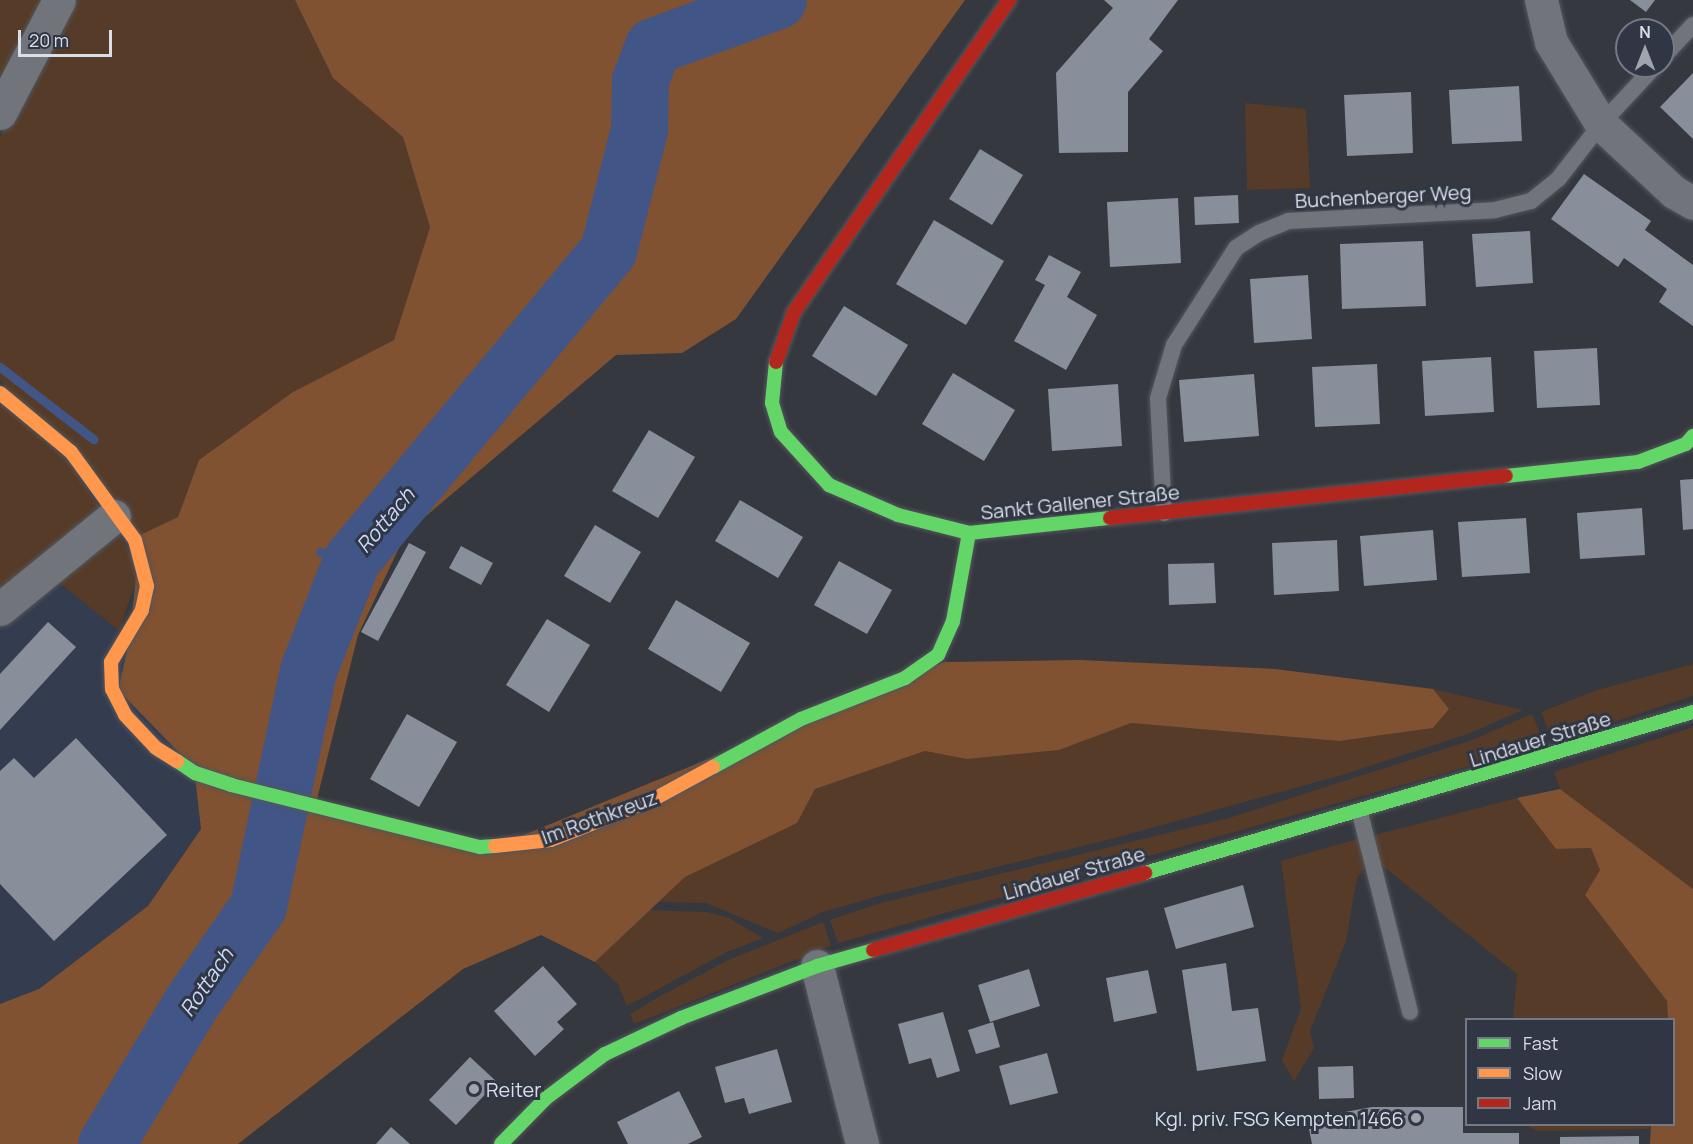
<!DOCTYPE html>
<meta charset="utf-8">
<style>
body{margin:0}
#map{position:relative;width:1693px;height:1144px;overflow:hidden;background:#35383f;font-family:Manrope,sans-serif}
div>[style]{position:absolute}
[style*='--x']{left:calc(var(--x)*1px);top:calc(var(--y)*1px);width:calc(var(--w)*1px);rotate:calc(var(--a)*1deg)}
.built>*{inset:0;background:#343c4f}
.green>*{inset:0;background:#563b28}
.forest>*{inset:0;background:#805231}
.stream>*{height:9px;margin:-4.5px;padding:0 4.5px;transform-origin:4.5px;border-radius:4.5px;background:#415687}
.river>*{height:57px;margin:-28.5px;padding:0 28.5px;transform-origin:28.5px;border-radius:28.5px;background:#415687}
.building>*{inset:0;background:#898e9b}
.roads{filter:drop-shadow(0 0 2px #53565c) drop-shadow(0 0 2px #53565c)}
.lane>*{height:16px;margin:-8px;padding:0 8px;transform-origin:8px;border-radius:8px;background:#71747a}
.street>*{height:33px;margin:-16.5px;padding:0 16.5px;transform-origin:16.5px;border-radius:16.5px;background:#71747a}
.fast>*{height:14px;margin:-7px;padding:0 7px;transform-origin:7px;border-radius:7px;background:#63d668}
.slow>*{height:14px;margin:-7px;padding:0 7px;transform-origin:7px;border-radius:7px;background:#ff974d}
.jam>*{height:14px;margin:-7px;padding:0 7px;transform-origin:7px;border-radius:7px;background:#b3261e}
.dots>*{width:16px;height:16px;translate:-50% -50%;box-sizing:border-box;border:3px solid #303644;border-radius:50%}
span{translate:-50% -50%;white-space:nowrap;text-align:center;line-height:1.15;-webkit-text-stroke:6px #303644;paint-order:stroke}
.street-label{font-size:20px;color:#dadee7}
.poi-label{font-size:20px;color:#dadee7}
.left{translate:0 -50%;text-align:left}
.right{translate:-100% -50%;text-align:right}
.water-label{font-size:21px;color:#cad9fa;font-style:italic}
.legend{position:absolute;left:1465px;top:1018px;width:210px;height:108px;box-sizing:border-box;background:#303644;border:2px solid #747985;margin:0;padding:8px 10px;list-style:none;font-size:18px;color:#dadee7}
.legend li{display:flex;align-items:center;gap:12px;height:30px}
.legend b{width:30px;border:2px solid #747985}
.north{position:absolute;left:1615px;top:18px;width:60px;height:60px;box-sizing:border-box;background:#303644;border:2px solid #747985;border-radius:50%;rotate:0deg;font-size:16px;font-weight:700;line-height:24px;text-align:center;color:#dadee7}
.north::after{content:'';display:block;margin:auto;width:21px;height:27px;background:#a0a4ac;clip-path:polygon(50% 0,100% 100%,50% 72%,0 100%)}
.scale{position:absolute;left:18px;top:30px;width:94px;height:27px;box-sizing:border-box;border:3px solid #dadee7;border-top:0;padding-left:8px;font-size:18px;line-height:21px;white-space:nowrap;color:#dadee7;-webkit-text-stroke:4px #303644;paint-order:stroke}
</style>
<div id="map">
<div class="built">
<i style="clip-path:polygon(51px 576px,119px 631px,194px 768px,201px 829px,148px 906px,39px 989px,0 1004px,0 617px)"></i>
</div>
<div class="green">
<i style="clip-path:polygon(0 0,49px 0,0 93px)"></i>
<i style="clip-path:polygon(72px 0,295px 0,333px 78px,403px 137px,430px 227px,394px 340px,293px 392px,199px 460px,178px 517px,140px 535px,0 380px,0 137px)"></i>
<i style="clip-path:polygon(1245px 103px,1306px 109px,1310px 188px,1247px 190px)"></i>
<i style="clip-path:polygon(0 403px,66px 457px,105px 516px,0 603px)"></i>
<i style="clip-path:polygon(113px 525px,140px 569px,119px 631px,51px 576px)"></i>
<i style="clip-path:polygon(1693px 664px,1693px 696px,1553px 742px,1541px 712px,1597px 690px)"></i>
<i style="clip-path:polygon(1433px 689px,1523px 710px,1468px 734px,1345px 774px,1119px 837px,879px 896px,823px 912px,778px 933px,706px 903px,659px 902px,685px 877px,797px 823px,815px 789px,925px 751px,967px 759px,1059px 750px,1131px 723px,1339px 741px,1433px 728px,1449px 709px)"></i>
<i style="clip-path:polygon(1532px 714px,1545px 745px,838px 943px,830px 920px,881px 903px,1229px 818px,1472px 740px)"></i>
<i style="clip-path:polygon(1693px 727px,1693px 889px,1560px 789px,1554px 772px)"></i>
<i style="clip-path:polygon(1517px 798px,1556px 849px,1591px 848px,1600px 870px,1585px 895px,1667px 1001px,1668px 1019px,1513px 1019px,1517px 974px,1378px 862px,1371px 836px)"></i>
<i style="clip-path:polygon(1361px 838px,1368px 865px,1357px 878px,1346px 941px,1310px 1031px,1314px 1048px,1294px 1081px,1282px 1060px,1301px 1008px,1281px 861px)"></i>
<i style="clip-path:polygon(650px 910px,707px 912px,729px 918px,763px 938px,727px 952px,627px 1006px,618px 984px,595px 962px)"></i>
<i style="clip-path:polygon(823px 922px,831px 946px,634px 1024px,630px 1014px,662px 995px,728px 960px)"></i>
<i style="clip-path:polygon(1526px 1125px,1651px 1125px,1649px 1129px,1537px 1131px)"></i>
</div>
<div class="forest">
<i style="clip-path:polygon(295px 0,965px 0,736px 319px,682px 353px,616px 355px,406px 533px,358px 635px,314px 811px,480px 853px,944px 662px,1080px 660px,1275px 669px,1433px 689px,1449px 709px,1433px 728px,1339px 741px,1131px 723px,1059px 750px,967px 759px,925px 751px,815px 789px,797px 823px,685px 877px,595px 962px,541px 935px,463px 969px,238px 1144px,0 1144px,0 1004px,39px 989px,148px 906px,201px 829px,194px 768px,118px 690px,130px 638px,140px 535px,178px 517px,199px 460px,293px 392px,394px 340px,430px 227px,403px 137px,333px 78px)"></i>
<i style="clip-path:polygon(1560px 789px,1693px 889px,1693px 1144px,1650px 1144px,1651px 1125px,1674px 1124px,1674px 1020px,1668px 1019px,1667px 1001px,1585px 895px,1600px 870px,1591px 848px,1556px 849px,1517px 798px)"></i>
</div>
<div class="stream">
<i style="--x:0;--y:367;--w:118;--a:37.7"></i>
<i style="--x:320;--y:552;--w:33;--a:12"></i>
</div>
<div class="river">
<i style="--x:106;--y:1144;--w:168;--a:-58.9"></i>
<i style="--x:193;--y:1000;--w:114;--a:-55.3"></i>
<i style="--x:258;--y:906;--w:241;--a:-78"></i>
<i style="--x:308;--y:670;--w:119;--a:-68.4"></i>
<i style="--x:352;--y:559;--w:400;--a:-50.3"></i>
<i style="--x:608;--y:251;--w:126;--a:-75.7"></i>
<i style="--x:639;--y:129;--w:49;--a:-88.8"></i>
<i style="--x:640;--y:80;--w:36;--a:-69"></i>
<i style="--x:653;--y:46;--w:133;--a:-20.2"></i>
</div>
<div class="building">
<i style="clip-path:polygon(1104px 0,1178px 0,1149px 39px,1163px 51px,1128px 92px,1128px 152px,1059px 153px,1056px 73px,1113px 8px)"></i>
<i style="clip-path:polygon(1630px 0,1655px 0,1646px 12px)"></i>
<i style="clip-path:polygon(1693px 73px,1693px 139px,1660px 107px)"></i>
<i style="clip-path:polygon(1519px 86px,1522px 141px,1452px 144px,1449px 90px)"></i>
<i style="clip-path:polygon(1411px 92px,1413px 153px,1347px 156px,1344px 95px)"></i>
<i style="clip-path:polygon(980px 149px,1023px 175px,992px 225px,949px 199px)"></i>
<i style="clip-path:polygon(1584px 174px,1651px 221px,1645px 230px,1693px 265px,1693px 326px,1659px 302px,1667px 289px,1624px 258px,1618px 267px,1551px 219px)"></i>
<i style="clip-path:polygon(1238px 195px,1239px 223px,1195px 225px,1194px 197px)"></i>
<i style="clip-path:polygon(1178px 198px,1181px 263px,1110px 267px,1107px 202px)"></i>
<i style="clip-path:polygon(934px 220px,1004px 261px,966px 325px,896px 284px)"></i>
<i style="clip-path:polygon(1530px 231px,1533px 283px,1476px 287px,1472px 234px)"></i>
<i style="clip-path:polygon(1423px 241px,1426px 306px,1342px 309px,1340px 244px)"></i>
<i style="clip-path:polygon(1049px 255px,1081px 272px,1067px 297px,1097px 315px,1066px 370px,1014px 341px,1045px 285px,1035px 280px)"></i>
<i style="clip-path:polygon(1308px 275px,1312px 339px,1254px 343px,1250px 279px)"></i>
<i style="clip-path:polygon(844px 306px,908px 345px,876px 396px,812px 356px)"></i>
<i style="clip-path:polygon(1597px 348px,1600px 405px,1537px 408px,1534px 351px)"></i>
<i style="clip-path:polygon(1491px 357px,1494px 412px,1425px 416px,1422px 361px)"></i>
<i style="clip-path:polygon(1377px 364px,1380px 424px,1315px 427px,1312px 367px)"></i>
<i style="clip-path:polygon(953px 373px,1015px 410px,984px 461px,922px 424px)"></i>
<i style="clip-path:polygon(1254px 374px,1259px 436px,1184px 442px,1179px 380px)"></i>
<i style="clip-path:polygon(1118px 384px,1122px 446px,1052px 451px,1048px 389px)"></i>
<i style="clip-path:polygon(649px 430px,695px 457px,658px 518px,612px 491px)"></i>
<i style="clip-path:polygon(1693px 479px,1693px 529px,1683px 530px,1680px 480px)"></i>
<i style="clip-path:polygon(740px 500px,803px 537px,778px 578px,715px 541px)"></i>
<i style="clip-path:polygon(1642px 508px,1645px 555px,1580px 559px,1577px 513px)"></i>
<i style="clip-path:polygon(1526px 518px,1530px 573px,1462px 577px,1458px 522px)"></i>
<i style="clip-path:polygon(595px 525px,641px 552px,610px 603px,564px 576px)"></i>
<i style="clip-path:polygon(1433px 530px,1437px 580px,1364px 586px,1360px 536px)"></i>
<i style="clip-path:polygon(1337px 540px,1339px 591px,1274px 595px,1272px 543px)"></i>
<i style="clip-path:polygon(409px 543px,426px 552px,378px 641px,361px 632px)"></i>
<i style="clip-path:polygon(461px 546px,493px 563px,481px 585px,449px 568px)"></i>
<i style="clip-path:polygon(839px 561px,892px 590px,867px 634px,814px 605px)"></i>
<i style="clip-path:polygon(1214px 563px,1216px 603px,1169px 605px,1168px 564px)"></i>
<i style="clip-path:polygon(676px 600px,750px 643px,721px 692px,648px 649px)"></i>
<i style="clip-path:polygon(547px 619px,590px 645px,549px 712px,506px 685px)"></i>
<i style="clip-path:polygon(48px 622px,76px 647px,0 730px,0 674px)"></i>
<i style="clip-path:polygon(407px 714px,457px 742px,419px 807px,370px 779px)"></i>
<i style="clip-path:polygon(76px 738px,167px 835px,54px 941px,0 884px,0 771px,14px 758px,34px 778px)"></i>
<i style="clip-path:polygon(1243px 885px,1254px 927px,1176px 949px,1164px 908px)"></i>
<i style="clip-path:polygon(1226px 963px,1232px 1011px,1258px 1008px,1266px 1061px,1197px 1071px,1182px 970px)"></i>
<i style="clip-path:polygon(543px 966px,577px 1004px,557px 1022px,564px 1029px,535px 1056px,494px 1011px)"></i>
<i style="clip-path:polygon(1029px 969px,1040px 1006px,990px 1022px,978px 985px)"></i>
<i style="clip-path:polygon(1148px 970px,1157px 1013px,1114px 1022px,1106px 978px)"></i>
<i style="clip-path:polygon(943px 1012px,960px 1071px,937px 1078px,931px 1058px,909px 1064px,898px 1024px)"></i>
<i style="clip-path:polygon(993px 1022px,1000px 1047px,976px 1054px,968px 1030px)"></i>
<i style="clip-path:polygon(777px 1049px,792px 1102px,749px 1114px,744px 1098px,725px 1103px,715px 1067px)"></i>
<i style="clip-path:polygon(1047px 1053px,1058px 1093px,1010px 1105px,999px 1066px)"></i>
<i style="clip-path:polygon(470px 1057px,497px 1082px,456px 1125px,429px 1100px)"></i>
<i style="clip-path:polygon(1353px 1066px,1354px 1098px,1319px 1099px,1318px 1067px)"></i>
<i style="clip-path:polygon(679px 1091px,702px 1137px,688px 1144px,628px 1144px,617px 1122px)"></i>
<i style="clip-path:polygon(1372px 1107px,1463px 1107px,1463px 1133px,1519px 1133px,1519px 1144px,1312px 1144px,1307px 1119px)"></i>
<i style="clip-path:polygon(391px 1127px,410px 1144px,376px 1144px)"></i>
<i style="clip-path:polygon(1639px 1136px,1639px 1144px,1560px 1144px,1560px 1137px)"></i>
</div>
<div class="roads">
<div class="lane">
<i style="--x:1663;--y:57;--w:44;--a:-46.8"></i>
<i style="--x:1164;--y:513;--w:115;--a:-93"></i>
<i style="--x:1158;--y:398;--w:55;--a:-73.2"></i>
<i style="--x:1174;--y:345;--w:115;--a:-57.4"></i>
<i style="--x:1236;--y:248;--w:27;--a:-33"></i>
<i style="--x:1259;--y:233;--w:31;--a:-22"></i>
<i style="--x:1288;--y:221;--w:207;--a:-3"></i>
<i style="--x:1495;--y:210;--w:37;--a:-14"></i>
<i style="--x:1531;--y:201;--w:36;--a:-39"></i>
<i style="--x:1559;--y:178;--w:68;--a:-52.1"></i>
<i style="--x:1601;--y:124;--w:79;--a:-47"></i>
<i style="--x:1360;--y:813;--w:205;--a:75.9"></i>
</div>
<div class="street">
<i style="--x:1541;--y:0;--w:43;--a:76.6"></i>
<i style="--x:1551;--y:42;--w:96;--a:58.6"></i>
<i style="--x:1601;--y:124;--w:100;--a:43"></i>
<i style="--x:1674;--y:192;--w:22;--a:30"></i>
<i style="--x:0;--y:113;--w:127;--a:-62.4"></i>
<i style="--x:0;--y:609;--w:147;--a:-39.2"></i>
<i style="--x:817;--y:966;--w:184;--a:75.8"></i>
</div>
<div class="fast">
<i style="--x:776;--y:362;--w:41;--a:95.6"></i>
<i style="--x:772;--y:403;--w:30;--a:73"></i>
<i style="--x:781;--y:432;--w:72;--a:47.8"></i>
<i style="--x:829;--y:485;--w:75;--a:23.5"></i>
<i style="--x:898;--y:515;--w:73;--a:14.2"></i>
<i style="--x:969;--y:533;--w:142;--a:-6.1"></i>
<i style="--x:1506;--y:476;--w:133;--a:-6.1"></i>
<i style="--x:1638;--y:462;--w:51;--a:-20.6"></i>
<i style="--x:1686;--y:444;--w:11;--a:-49"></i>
<i style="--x:177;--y:761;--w:22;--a:34"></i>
<i style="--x:195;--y:773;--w:38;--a:18"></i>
<i style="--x:231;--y:785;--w:257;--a:14"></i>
<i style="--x:480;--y:847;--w:15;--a:-4"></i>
<i style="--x:713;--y:767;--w:100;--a:-28.6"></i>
<i style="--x:801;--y:719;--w:112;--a:-21.5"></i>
<i style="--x:905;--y:678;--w:40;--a:-34.9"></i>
<i style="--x:938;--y:655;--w:37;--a:-66"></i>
<i style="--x:953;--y:621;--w:89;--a:-79.7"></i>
<i style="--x:1145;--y:873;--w:571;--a:-16.37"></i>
<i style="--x:501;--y:1144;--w:63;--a:-45.6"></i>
<i style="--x:545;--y:1099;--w:75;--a:-36.9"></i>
<i style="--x:605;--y:1054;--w:84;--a:-25.3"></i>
<i style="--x:681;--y:1018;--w:146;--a:-20.9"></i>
<i style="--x:817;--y:966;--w:58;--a:-15.9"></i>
</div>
<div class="slow">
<i style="--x:0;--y:393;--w:92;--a:39.7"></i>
<i style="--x:71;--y:452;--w:109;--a:54"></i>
<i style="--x:135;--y:540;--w:48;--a:75.4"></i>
<i style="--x:147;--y:586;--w:25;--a:102"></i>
<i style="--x:142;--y:610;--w:61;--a:120.8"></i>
<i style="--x:111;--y:662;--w:27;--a:88"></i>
<i style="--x:112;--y:689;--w:29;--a:63"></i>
<i style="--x:125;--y:715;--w:45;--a:46.8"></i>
<i style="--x:156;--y:748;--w:25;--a:32"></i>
<i style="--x:495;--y:846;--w:56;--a:-6.1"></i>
<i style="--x:551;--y:840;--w:111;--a:-21.7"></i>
<i style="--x:654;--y:799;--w:67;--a:-28.5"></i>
</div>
<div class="jam">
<i style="--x:776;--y:362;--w:53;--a:-70.2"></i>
<i style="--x:794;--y:312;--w:379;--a:-55.4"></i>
<i style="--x:1110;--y:518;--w:398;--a:-6.1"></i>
<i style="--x:873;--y:950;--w:283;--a:-15.8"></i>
</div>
</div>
<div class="dots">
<i style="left:474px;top:1089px;background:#a0a4ac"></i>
<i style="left:1416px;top:1118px;background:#a0a4ac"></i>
</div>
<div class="street-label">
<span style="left:1383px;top:196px;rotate:-3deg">Buchenberger Weg</span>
<span style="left:1080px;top:502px;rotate:-6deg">Sankt Gallener Straße</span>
<span style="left:1540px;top:739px;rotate:-17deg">Lindauer Straße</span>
<span style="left:599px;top:817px;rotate:-20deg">Im Rothkreuz</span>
<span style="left:1074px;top:873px;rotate:-16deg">Lindauer Straße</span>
</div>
<div class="poi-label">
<span class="left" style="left:486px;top:1089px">Reiter</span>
<span class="right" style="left:1404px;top:1118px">Kgl. priv. FSG Kempten 1466</span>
</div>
<div class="water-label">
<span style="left:385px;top:520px;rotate:-50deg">Rottach</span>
<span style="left:206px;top:982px;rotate:-56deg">Rottach</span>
</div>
<ul class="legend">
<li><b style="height:8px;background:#63d668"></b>Fast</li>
<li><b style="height:8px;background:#ff974d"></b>Slow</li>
<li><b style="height:8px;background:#b3261e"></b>Jam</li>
</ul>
<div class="north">N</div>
<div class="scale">20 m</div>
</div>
